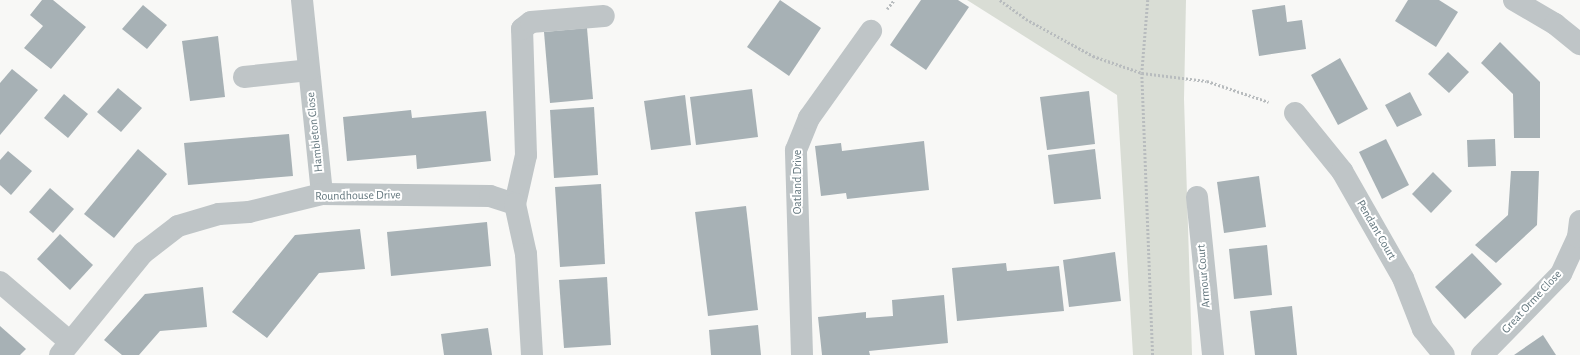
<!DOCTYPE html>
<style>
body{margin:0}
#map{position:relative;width:1580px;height:355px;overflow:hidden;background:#f8f8f6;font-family:"Alegreya Sans",sans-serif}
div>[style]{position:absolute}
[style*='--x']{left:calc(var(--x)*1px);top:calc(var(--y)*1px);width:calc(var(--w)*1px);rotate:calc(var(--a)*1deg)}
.green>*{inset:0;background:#d9ddd5}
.building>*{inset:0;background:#a7b1b5}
.path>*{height:2.5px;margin-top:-1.25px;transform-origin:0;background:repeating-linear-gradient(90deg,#b8bcbe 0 2px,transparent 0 4px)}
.minor>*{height:22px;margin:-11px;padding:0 11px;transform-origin:11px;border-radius:11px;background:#bfc5c7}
span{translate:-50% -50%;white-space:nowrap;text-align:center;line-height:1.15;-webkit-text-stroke:4px #fff;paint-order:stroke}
.street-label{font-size:12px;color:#65787f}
</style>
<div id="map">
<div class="green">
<i style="clip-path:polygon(967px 0,1186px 0,1184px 99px,1192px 355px,1133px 355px,1117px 95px)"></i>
</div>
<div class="building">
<i style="clip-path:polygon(42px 0,53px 0,86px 27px,51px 69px,24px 48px,43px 26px,30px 15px)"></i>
<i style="clip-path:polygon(780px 0,821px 28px,789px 76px,747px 47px)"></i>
<i style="clip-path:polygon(921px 0,958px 0,969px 7px,926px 70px,890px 45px)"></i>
<i style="clip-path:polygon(1408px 0,1439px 0,1458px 12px,1436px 47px,1395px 21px)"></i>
<i style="clip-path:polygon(143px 5px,167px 25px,147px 49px,122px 29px)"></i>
<i style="clip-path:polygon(1285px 5px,1287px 22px,1302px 20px,1306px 49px,1259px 56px,1252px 10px)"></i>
<i style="clip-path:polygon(587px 28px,593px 99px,550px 103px,544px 32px)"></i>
<i style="clip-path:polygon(218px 36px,225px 97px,190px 101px,182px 41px)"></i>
<i style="clip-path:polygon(1500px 42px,1540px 82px,1540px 138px,1514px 138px,1513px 94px,1481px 63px)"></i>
<i style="clip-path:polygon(1448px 52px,1469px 72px,1449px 93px,1428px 74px)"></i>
<i style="clip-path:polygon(1340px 58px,1368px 109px,1338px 125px,1311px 75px)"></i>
<i style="clip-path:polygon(12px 69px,38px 90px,0 135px,0 83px)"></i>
<i style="clip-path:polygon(118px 88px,142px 108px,121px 132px,97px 112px)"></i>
<i style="clip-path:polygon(752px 89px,758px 137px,696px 145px,690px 97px)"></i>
<i style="clip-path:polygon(1089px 91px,1095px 144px,1047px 150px,1040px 97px)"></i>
<i style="clip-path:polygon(1410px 92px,1422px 115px,1397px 127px,1385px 105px)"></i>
<i style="clip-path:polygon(64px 94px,88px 114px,68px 138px,44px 118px)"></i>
<i style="clip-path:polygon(685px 95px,691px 145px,651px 150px,644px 101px)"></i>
<i style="clip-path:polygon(594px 107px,598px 175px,554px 178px,550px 110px)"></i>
<i style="clip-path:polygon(411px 110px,412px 118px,486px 111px,491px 161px,417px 169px,416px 155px,347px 161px,343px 117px)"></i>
<i style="clip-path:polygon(289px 134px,293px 176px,188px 185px,184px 143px)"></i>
<i style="clip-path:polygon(1386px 139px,1409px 185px,1382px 199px,1359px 152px)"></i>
<i style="clip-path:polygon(1495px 139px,1496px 166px,1468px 167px,1467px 140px)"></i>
<i style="clip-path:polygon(924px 141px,929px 190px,847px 199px,846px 193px,821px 196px,815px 146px,841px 143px,842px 151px)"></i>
<i style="clip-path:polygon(138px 149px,167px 174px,114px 238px,84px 214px)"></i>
<i style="clip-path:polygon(1095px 149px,1101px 199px,1054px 204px,1048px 155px)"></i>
<i style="clip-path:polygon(8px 151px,32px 171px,11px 195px,0 185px,0 160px)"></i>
<i style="clip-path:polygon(1511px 171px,1539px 171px,1537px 225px,1496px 263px,1475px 245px,1508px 215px)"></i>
<i style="clip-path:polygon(1433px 172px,1452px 191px,1431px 213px,1412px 194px)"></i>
<i style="clip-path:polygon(1259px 176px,1266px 227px,1224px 233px,1217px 182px)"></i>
<i style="clip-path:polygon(601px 184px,605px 264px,560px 267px,555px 187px)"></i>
<i style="clip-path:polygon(50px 188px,74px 209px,53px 233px,29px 212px)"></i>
<i style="clip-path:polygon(746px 206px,758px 310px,708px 316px,695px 212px)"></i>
<i style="clip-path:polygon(487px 222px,491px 266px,391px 276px,387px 232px)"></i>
<i style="clip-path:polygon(360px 229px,365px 269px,319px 273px,267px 338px,232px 312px,295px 235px)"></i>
<i style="clip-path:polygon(60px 234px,93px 265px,70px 290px,37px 259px)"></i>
<i style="clip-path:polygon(1267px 245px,1272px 295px,1234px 299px,1229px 249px)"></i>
<i style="clip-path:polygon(1115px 252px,1121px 301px,1069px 307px,1063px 260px)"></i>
<i style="clip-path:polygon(1472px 253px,1502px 284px,1465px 319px,1435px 287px)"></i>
<i style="clip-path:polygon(1006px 263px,1007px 271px,1059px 266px,1064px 311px,957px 321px,952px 268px)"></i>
<i style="clip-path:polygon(607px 277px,611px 345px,564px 348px,559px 280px)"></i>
<i style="clip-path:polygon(203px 287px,207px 327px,160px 331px,139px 355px,122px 355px,104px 340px,145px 294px)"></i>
<i style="clip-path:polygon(944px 295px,948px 343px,869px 351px,870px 355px,822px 355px,818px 317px,866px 312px,866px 318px,893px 316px,892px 300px)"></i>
<i style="clip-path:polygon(1292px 306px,1297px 355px,1255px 355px,1250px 311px)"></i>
<i style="clip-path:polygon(758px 325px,761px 355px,711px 355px,709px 330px)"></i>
<i style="clip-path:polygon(0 326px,26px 349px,20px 355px,0 355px)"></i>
<i style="clip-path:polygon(488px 328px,492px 355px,444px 355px,441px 334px)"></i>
<i style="clip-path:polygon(1543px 335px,1556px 355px,1514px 355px)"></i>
</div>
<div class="path">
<i style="--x:1000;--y:0;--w:32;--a:36"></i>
<i style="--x:1026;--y:19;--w:77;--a:28.9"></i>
<i style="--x:1093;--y:56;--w:52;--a:19.1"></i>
<i style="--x:1142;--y:73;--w:65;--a:7"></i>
<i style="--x:1207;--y:81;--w:65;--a:18.7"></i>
<i style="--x:1148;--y:0;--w:73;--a:94.7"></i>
<i style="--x:1142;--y:73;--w:282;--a:87.8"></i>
<i style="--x:887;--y:9;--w:11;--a:-52"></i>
</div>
<div class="minor">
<i style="--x:302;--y:0;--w:195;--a:84.1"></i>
<i style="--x:1514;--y:0;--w:48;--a:30.3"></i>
<i style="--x:1555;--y:24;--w:32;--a:39"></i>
<i style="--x:244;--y:77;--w:65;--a:-6.1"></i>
<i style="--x:1295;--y:113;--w:75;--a:51"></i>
<i style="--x:1342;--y:171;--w:123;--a:60.3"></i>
<i style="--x:1403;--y:278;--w:55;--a:68.6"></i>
<i style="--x:1423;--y:329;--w:33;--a:51"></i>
<i style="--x:1197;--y:197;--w:159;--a:84.2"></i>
<i style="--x:515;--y:204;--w:50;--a:-77.3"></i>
<i style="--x:526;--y:155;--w:126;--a:-91.8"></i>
<i style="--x:522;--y:29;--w:11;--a:-38"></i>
<i style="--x:531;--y:22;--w:73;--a:-4.7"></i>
<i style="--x:0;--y:282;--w:92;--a:40.6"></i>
<i style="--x:60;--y:355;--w:132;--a:-50.9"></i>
<i style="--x:143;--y:253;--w:44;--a:-37.6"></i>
<i style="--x:178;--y:226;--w:43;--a:-16.3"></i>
<i style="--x:219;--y:214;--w:30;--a:-4"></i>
<i style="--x:249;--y:212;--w:75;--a:-13.9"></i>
<i style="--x:322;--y:194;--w:168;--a:0.7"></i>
<i style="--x:490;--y:196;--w:26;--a:18"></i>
<i style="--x:515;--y:204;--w:51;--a:77.6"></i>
<i style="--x:526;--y:254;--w:101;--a:86.6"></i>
<i style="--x:802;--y:355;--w:205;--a:-91.7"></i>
<i style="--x:796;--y:150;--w:35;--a:-68"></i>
<i style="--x:809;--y:118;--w:107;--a:-54.5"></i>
<i style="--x:1482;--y:355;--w:113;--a:-45.7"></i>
<i style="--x:1561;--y:274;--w:41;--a:-65.3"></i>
<i style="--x:1578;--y:237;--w:16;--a:-83"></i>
</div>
<div class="street-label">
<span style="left:315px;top:132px;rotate:-96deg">Hambleton Close</span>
<span style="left:798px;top:182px;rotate:-90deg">Oatland Drive</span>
<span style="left:358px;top:196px;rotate:-1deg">Roundhouse Drive</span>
<span style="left:1376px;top:230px;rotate:60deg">Pendant Court</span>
<span style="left:1204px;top:276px;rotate:-95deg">Armour Court</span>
<span style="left:1532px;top:302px;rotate:-47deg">Great Orme Close</span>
</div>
</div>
